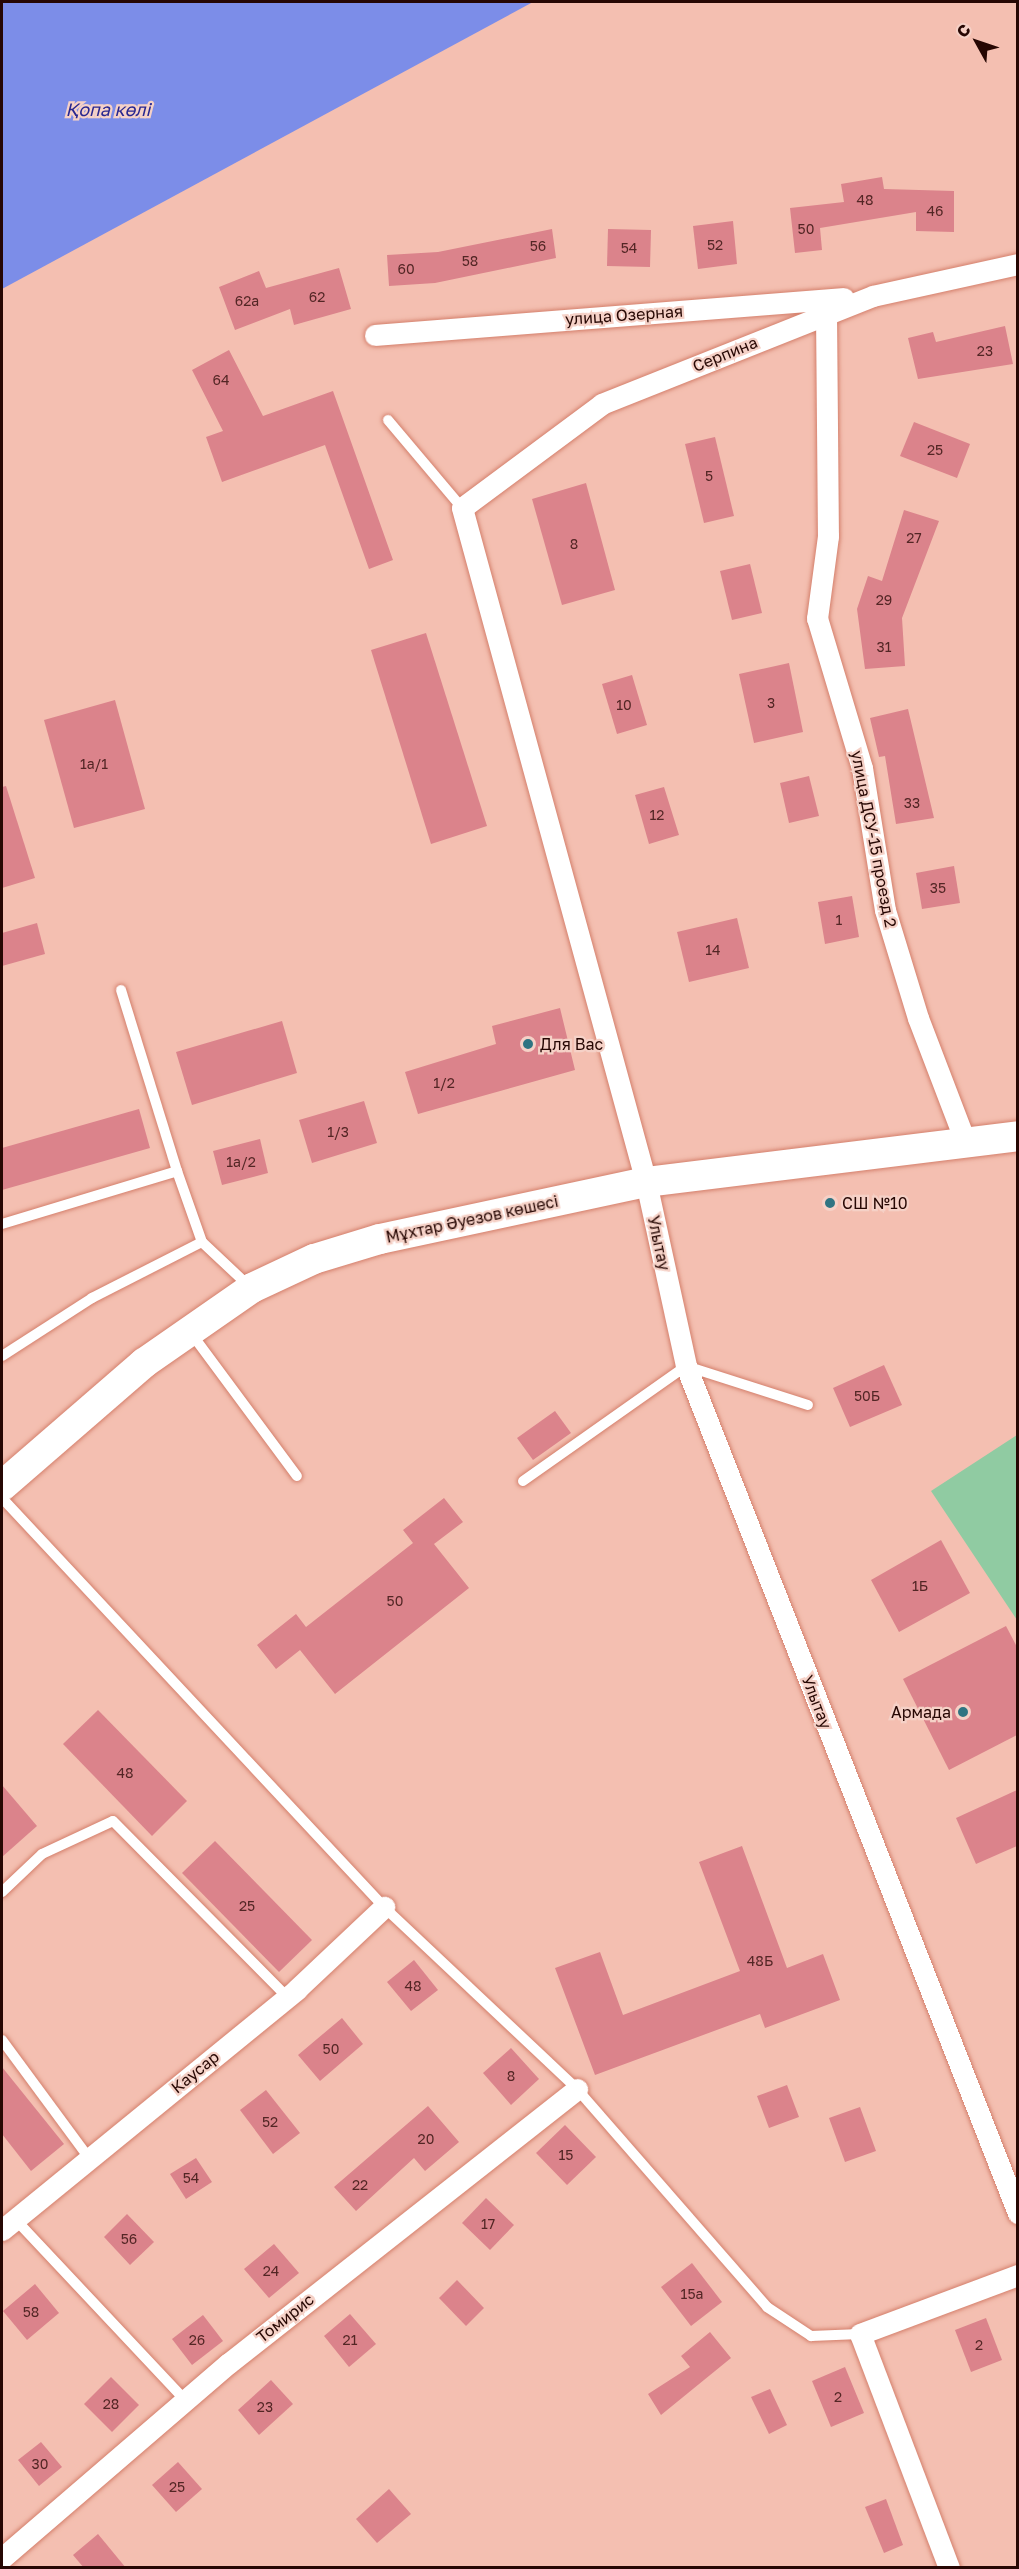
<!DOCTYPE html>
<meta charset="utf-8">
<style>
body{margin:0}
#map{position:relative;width:1019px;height:2569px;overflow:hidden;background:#f4bfb1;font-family:"Golos Text",sans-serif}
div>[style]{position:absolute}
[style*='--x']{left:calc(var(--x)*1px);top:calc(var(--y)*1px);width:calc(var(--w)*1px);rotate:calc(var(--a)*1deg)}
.green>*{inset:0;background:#90cba2}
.water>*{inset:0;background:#7c8de8}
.building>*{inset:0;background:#db838b}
.roads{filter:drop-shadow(0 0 2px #d4806c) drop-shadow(0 0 2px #d4806c)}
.lane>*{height:10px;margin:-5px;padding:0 5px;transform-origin:5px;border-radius:5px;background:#fff}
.street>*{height:21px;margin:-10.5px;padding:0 10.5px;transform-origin:10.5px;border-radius:10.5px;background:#fff}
.secondary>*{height:30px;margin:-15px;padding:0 15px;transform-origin:15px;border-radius:15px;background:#fff}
.dots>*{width:16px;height:16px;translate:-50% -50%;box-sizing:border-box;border:3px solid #f5d1c7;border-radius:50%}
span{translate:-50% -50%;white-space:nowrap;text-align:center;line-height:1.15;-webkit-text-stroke:4.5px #f5d1c7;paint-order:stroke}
.number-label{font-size:14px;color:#532625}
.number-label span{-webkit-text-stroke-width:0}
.street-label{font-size:16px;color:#260703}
.poi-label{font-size:16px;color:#260703}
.left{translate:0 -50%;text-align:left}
.right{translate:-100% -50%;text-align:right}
.water-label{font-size:18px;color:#282790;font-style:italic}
.frame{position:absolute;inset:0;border:3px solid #260703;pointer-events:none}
.north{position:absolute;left:947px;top:12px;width:60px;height:60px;-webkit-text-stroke:4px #f5d1c7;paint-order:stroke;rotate:310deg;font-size:16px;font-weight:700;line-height:24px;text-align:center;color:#260703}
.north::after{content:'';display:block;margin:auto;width:21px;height:27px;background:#260703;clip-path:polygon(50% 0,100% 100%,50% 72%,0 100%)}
</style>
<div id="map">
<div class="green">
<i style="clip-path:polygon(1017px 1435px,1017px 1620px,931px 1491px)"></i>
</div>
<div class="water">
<i style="clip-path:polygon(2px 2px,533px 2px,2px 289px)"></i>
</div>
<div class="building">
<i style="clip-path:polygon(882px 177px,884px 189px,954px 191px,954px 232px,916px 231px,916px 212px,820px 228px,822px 250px,795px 253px,790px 208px,844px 202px,841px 184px)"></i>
<i style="clip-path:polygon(733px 221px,737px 264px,698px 269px,693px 226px)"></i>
<i style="clip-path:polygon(552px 229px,556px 258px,435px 283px,389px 286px,387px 255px,438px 252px)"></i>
<i style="clip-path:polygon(608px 229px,651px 230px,650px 267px,607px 266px)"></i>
<i style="clip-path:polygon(339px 268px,351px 309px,294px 325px,290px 309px,235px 330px,219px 287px,259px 271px,266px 288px)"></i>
<i style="clip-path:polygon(1005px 326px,1013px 364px,918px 379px,908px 338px,933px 332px,936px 342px)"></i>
<i style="clip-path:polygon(229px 350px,263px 416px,333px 391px,393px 560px,369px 569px,325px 445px,222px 482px,206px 437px,223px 431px,192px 370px)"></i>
<i style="clip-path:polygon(914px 422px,970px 444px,957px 478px,900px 456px)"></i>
<i style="clip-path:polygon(715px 437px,734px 516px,704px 523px,685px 444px)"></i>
<i style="clip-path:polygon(586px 483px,615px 590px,562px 605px,532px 499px)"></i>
<i style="clip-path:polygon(904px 510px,939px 521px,902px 618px,905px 666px,865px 669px,857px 609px,868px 576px,882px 581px)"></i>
<i style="clip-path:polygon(750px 564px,762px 613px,732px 620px,720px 571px)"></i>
<i style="clip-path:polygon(426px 633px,487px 826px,431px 844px,371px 650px)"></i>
<i style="clip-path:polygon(789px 663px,803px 732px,754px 743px,739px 674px)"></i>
<i style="clip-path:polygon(632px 675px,647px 725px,617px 734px,602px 684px)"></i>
<i style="clip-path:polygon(115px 700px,145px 809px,74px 828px,44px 720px)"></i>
<i style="clip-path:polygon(908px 709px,934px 818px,896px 824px,885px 756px,879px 757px,870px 718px)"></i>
<i style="clip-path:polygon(809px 776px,819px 816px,789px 823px,780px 783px)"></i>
<i style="clip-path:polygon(6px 786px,35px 878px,2px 888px,2px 787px)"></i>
<i style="clip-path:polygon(664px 787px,679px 835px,649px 844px,635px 795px)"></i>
<i style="clip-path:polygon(954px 866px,960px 903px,922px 909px,916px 873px)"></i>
<i style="clip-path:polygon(852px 896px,859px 937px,825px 944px,818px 902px)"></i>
<i style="clip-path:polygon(737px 918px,749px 968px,689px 982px,677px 932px)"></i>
<i style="clip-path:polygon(37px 923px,45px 954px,2px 966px,2px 933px)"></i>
<i style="clip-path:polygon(560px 1008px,575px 1070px,418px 1114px,405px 1072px,496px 1044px,492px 1026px)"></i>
<i style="clip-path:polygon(282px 1021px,297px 1073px,192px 1105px,176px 1052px)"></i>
<i style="clip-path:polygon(364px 1101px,377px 1143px,312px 1163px,299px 1120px)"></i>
<i style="clip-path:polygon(139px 1109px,150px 1148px,2px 1190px,2px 1148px)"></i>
<i style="clip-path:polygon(260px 1139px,268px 1173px,222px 1185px,213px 1151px)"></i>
<i style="clip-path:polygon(884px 1365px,902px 1405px,850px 1427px,833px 1388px)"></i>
<i style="clip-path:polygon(555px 1411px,571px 1433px,533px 1460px,517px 1438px)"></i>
<i style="clip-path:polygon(444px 1498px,463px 1522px,434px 1544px,469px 1588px,335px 1694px,300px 1650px,276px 1669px,257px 1645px,296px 1614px,306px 1627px,413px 1543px,403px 1530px)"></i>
<i style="clip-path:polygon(941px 1540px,970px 1593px,899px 1632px,871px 1580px)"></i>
<i style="clip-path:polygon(1006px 1626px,1017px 1647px,1017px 1735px,949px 1770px,903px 1679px)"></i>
<i style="clip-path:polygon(98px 1710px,187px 1801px,152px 1836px,63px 1744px)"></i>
<i style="clip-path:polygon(2px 1785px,37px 1826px,2px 1857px)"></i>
<i style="clip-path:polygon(1017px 1790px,1017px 1846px,976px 1864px,956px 1818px)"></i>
<i style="clip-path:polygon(215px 1841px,312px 1940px,279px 1972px,182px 1873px)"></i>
<i style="clip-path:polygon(742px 1846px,787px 1968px,823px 1954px,840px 2000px,765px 2028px,760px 2014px,595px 2075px,555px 1968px,600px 1952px,623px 2015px,740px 1971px,699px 1862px)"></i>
<i style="clip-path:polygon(414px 1960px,438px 1990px,411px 2011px,387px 1982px)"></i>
<i style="clip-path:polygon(342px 2018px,363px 2044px,320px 2081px,298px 2055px)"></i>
<i style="clip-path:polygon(511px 2048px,539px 2079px,511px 2105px,483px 2073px)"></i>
<i style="clip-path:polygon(2px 2067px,64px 2144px,31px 2171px,2px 2134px)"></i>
<i style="clip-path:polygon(787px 2085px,799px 2117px,769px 2128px,757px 2096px)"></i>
<i style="clip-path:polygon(266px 2090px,300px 2133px,273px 2154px,240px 2110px)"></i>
<i style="clip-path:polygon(428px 2106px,459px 2142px,425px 2171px,414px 2158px,356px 2211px,334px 2187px)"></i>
<i style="clip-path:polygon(860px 2107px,876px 2151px,845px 2162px,829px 2118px)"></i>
<i style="clip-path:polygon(565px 2125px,596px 2157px,567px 2185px,536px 2153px)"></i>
<i style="clip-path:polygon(196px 2158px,212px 2182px,186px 2199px,170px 2174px)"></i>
<i style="clip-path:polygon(486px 2198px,514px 2225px,490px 2250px,462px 2223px)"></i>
<i style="clip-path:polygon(127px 2214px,154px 2242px,130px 2265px,104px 2237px)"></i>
<i style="clip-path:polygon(274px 2244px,299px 2273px,269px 2298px,244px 2269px)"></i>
<i style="clip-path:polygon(692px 2263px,722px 2302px,691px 2326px,661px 2287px)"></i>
<i style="clip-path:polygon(457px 2280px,484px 2308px,466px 2326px,439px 2298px)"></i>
<i style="clip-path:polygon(35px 2284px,59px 2313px,27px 2340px,3px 2311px)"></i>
<i style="clip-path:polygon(350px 2314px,376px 2344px,349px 2367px,324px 2336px)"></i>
<i style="clip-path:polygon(203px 2315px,223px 2341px,192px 2365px,172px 2339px)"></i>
<i style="clip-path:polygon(986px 2318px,1002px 2360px,971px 2372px,955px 2330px)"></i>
<i style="clip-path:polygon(710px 2332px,731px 2358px,661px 2415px,648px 2394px,690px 2367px,681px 2356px)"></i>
<i style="clip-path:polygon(845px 2367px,864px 2413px,831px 2427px,812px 2381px)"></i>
<i style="clip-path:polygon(111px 2377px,139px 2405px,112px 2432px,84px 2404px)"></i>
<i style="clip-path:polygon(271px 2380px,293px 2404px,259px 2435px,238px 2410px)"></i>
<i style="clip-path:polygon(770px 2389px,787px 2425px,769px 2434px,751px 2397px)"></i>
<i style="clip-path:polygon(41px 2442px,62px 2467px,39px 2486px,18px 2460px)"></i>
<i style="clip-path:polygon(178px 2462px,202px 2489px,176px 2512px,152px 2485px)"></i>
<i style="clip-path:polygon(389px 2489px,411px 2514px,377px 2543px,356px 2519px)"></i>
<i style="clip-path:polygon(886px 2499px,903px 2545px,884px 2553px,865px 2507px)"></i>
<i style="clip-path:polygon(98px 2534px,126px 2568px,84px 2568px,73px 2555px)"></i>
</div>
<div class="roads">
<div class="lane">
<i style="--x:388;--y:420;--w:115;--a:49.9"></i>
<i style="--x:121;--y:990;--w:189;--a:72.8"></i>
<i style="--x:2;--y:1224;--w:183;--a:-16.8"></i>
<i style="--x:177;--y:1171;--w:75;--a:70.6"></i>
<i style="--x:202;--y:1242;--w:67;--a:43.2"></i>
<i style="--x:191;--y:1333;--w:178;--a:53.5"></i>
<i style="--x:2;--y:1356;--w:107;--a:-32.8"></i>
<i style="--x:92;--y:1298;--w:123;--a:-27"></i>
<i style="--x:523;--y:1481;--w:199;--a:-35.2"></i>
<i style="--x:686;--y:1366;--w:128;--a:17.7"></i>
<i style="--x:2;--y:1498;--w:560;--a:46.95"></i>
<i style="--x:384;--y:1907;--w:265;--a:43.3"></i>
<i style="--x:577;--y:2089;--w:289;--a:48.9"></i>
<i style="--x:767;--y:2307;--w:53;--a:33.4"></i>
<i style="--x:811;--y:2336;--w:49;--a:-2.3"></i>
<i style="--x:2;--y:1892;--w:55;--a:-43.5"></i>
<i style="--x:42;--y:1854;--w:78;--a:-24.9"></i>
<i style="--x:113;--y:1821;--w:247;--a:45.3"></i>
<i style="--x:2;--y:2040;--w:147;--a:53.6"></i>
<i style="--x:15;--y:2219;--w:248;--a:46.8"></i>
</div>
<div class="street">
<i style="--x:1018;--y:264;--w:148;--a:167.6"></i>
<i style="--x:873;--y:296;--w:292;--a:158.3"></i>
<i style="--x:602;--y:404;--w:174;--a:143.4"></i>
<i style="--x:462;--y:508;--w:699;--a:74.73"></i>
<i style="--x:646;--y:1182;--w:188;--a:77.7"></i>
<i style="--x:686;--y:1366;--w:910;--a:68.6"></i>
<i style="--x:826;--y:312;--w:224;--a:89.5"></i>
<i style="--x:828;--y:536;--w:83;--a:97.6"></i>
<i style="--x:817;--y:618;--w:157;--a:73.3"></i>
<i style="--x:862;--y:768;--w:144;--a:80.8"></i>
<i style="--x:885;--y:910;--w:113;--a:73"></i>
<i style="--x:918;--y:1018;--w:135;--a:69.1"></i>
<i style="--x:375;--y:335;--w:470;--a:-4.5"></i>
<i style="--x:2;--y:2230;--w:381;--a:-39.2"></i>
<i style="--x:297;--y:1989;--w:120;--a:-43.3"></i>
<i style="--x:2;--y:2558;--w:299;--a:-40.7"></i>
<i style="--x:229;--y:2363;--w:443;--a:-38.2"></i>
<i style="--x:949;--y:2568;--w:250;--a:-110.8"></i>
<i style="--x:860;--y:2334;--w:169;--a:-20.5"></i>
</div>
<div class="secondary">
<i style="--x:2;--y:1486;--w:188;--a:-40.9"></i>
<i style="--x:144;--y:1363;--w:131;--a:-34.8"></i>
<i style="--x:252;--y:1288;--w:68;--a:-25.1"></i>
<i style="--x:314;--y:1259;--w:69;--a:-16.9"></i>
<i style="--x:380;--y:1239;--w:272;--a:-12.1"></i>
<i style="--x:646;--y:1182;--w:375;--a:-7"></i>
</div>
</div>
<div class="dots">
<i style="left:528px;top:1044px;background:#2f7482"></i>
<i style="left:830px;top:1203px;background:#2f7482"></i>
<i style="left:963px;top:1712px;background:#2f7482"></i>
</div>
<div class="number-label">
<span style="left:865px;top:200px">48</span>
<span style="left:935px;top:211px">46</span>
<span style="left:806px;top:229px">50</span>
<span style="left:715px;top:245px">52</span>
<span style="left:538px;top:246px">56</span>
<span style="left:629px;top:248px">54</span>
<span style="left:470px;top:261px">58</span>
<span style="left:406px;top:269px">60</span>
<span style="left:317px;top:297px">62</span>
<span style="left:247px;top:301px">62а</span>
<span style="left:985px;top:351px">23</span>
<span style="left:221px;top:380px">64</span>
<span style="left:935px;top:450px">25</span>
<span style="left:709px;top:476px">5</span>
<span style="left:914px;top:538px">27</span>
<span style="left:574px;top:544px">8</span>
<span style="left:884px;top:600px">29</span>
<span style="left:884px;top:647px">31</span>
<span style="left:771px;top:703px">3</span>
<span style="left:624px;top:705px">10</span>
<span style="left:94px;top:764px">1а/1</span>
<span style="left:912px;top:803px">33</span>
<span style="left:657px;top:815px">12</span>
<span style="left:938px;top:888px">35</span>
<span style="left:839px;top:920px">1</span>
<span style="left:713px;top:950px">14</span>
<span style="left:444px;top:1083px">1/2</span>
<span style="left:338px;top:1132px">1/3</span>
<span style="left:241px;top:1162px">1а/2</span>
<span style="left:867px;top:1396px">50Б</span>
<span style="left:920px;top:1586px">1Б</span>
<span style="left:395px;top:1601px">50</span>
<span style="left:125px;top:1773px">48</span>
<span style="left:247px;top:1906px">25</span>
<span style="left:760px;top:1961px">48Б</span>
<span style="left:413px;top:1986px">48</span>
<span style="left:331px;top:2049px">50</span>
<span style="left:511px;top:2076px">8</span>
<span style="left:270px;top:2122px">52</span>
<span style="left:426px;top:2139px">20</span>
<span style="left:566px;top:2155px">15</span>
<span style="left:191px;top:2178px">54</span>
<span style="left:360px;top:2185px">22</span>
<span style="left:488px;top:2224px">17</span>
<span style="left:129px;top:2239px">56</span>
<span style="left:271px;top:2271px">24</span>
<span style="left:692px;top:2294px">15а</span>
<span style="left:31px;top:2312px">58</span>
<span style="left:197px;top:2340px">26</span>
<span style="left:350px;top:2340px">21</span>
<span style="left:979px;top:2345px">2</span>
<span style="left:838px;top:2397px">2</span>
<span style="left:111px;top:2404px">28</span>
<span style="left:265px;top:2407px">23</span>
<span style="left:40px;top:2464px">30</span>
<span style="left:177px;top:2487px">25</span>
</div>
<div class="street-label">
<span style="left:624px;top:315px;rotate:-4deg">улица Озерная</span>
<span style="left:725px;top:354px;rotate:-22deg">Серпина</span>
<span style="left:874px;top:839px;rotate:79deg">улица ДСУ-15 проезд 2</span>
<span style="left:472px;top:1219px;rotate:-12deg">Мұхтар Әуезов көшесі</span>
<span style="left:659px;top:1243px;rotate:78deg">Улытау</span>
<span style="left:817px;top:1702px;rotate:69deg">Улытау</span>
<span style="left:195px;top:2072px;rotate:-39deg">Каусар</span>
<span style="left:285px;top:2318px;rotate:-38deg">Томирис</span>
</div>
<div class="poi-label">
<span class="left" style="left:540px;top:1044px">Для Вас</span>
<span class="left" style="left:842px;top:1203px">СШ №10</span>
<span class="right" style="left:951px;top:1712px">Армада</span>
</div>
<div class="water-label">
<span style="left:108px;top:109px">Қопа көлі</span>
</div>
<div class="frame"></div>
<div class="north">С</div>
</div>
